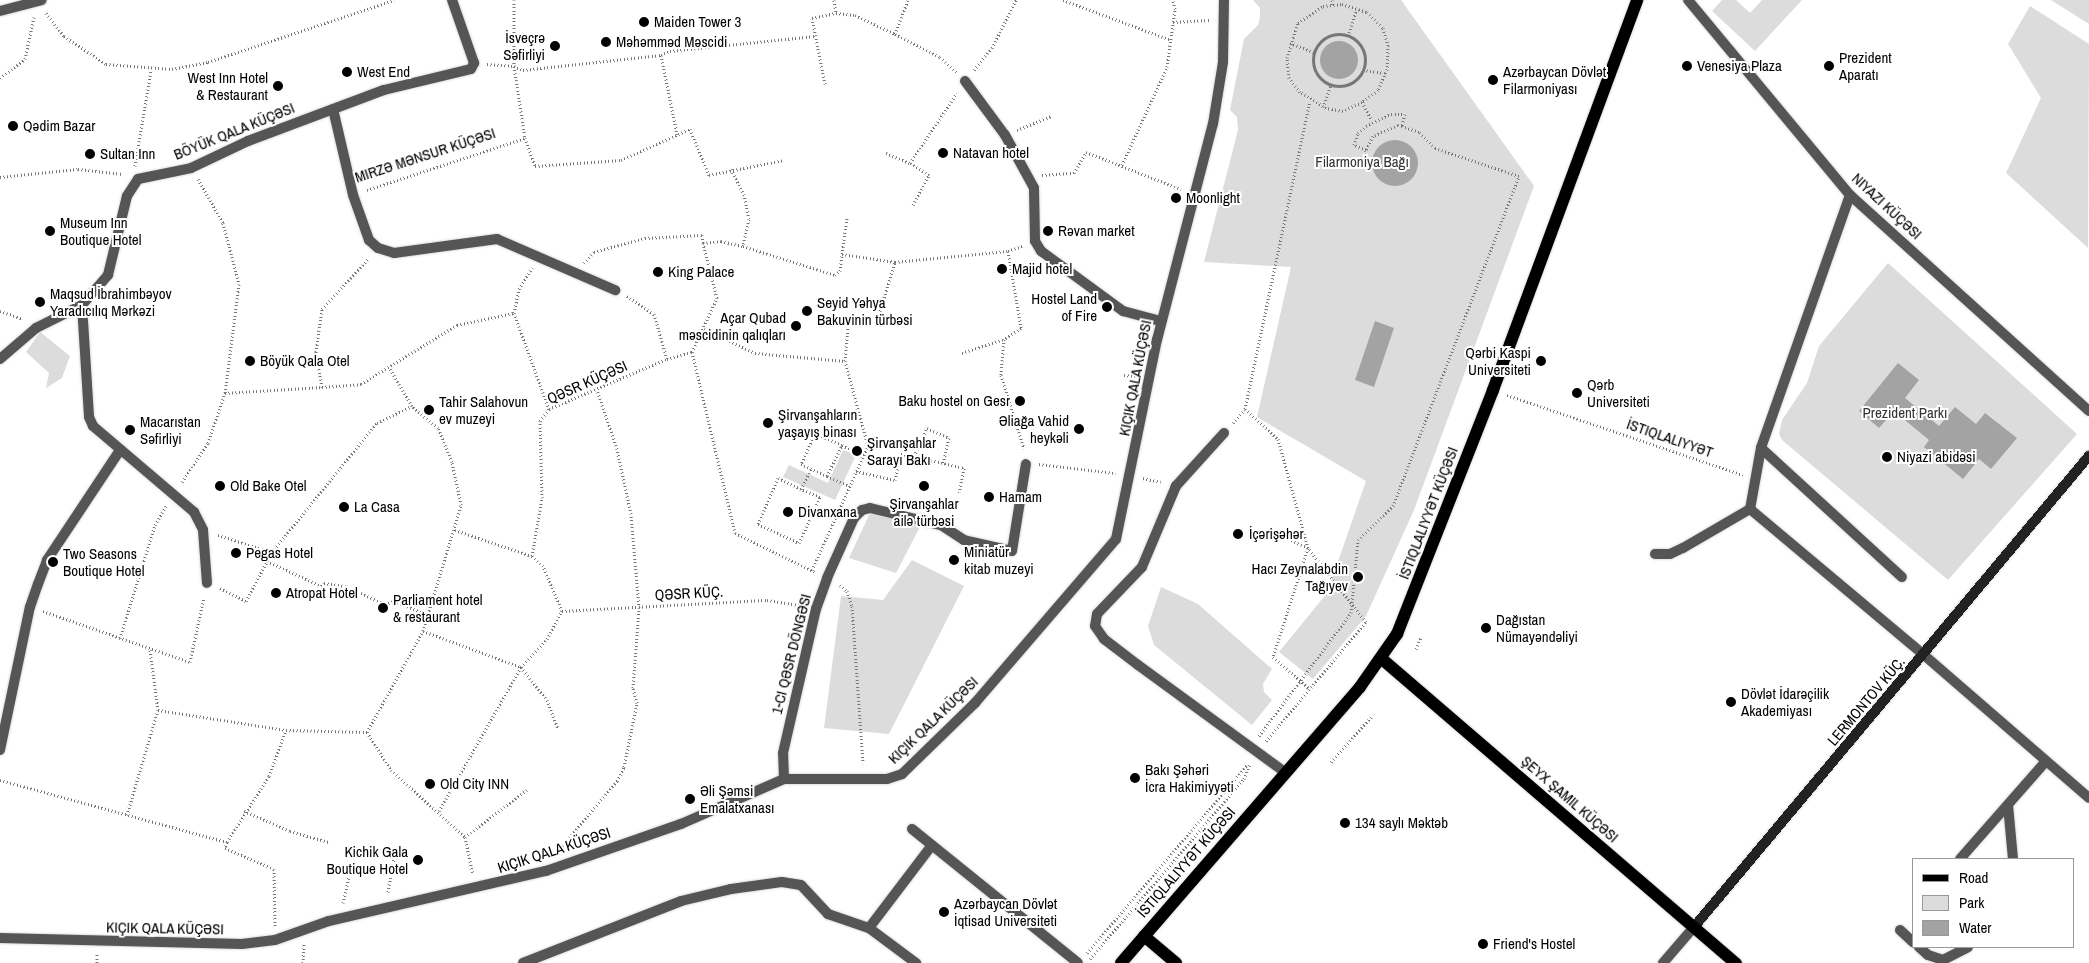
<!DOCTYPE html>
<meta charset="utf-8">
<style>
body{margin:0}
#map{position:relative;width:2089px;height:963px;overflow:hidden;background:#fff;font-family:"Archivo Narrow",sans-serif}
div>[style]{position:absolute}
[style*='--x']{left:calc(var(--x)*1px);top:calc(var(--y)*1px);width:calc(var(--w)*1px);rotate:calc(var(--a)*1deg)}
.green>*{inset:0;background:#dcdcdc}
.water>*{inset:0;background:#a3a3a3}
.round{border-radius:50%}
.path>*{height:3px;margin-top:-1.5px;transform-origin:0;background:repeating-linear-gradient(90deg,#777 0 1px,transparent 0 3.5px)}
.path>.ring{margin:-1.5px;padding:0;box-sizing:content-box;background:none;border:3px solid #777;border-radius:50%}
.roads{filter:drop-shadow(0 0 1px #dbdbdb) drop-shadow(0 0 1px #dbdbdb)}
.lane>*{height:10px;margin:-5px;padding:0 5px;transform-origin:5px;border-radius:5px;background:#555}
.street>*{height:10px;margin:-5px;padding:0 5px;transform-origin:5px;border-radius:5px;background:#555}
.secondary>*{height:10px;margin:-5px;padding:0 5px;transform-origin:5px;border-radius:5px;background:#222}
.primary>*{height:12px;margin:-6px;padding:0 6px;transform-origin:6px;border-radius:6px;background:#000}
.dots>*{width:14px;height:14px;translate:-50% -50%;box-sizing:border-box;border:2px solid #fff;border-radius:50%}
span{translate:-50% -50%;white-space:nowrap;text-align:center;line-height:1.15;-webkit-text-stroke:4px #fff;paint-order:stroke}
.poi-label{font-size:15px;color:#000}
.left{translate:0 -50%;text-align:left}
.right{translate:-100% -50%;text-align:right}
.street-label{font-size:15px;color:#000}
.park-label{font-size:15px;color:#333}
.legend{position:absolute;left:1912px;top:858px;width:162px;height:90px;box-sizing:border-box;background:#fff;border:1px solid #999;margin:0;padding:6px 9px;list-style:none;font-size:15px;color:#000}
.legend li{display:flex;align-items:center;gap:10px;height:25px}
.legend b{width:25px;border:1px solid #999}
</style>
<div id="map">
<div class="green">
<i style="clip-path:polygon(1253px 0,1401px 0,1534px 186px,1414px 510px,1366px 616px,1313px 679px,1279px 652px,1327px 593px,1366px 481px,1257px 417px,1291px 267px,1204px 262px,1238px 130px,1237px 117px,1230px 110px,1244px 39px,1258px 25px,1260px 17px,1260px 8px)"></i>
<i style="clip-path:polygon(1722px 0,1736px 0,1750px 13px,1762px 0,1802px 0,1755px 51px,1712px 11px)"></i>
<i style="clip-path:polygon(2051px 0,2089px 0,2089px 24px)"></i>
<i style="clip-path:polygon(2030px 6px,2089px 44px,2088px 248px,2006px 173px,2041px 98px,2008px 44px)"></i>
<i style="clip-path:polygon(1888px 263px,2077px 434px,1948px 580px,1782px 440px,1779px 434px,1782px 420px,1807px 383px,1819px 346px)"></i>
<i style="clip-path:polygon(40px 332px,70px 356px,62px 378px,46px 388px,49px 373px,26px 352px)"></i>
<i style="clip-path:polygon(843px 450px,856px 455px,835px 500px,783px 477px,789px 465px,828px 483px)"></i>
<i style="clip-path:polygon(870px 513px,921px 525px,896px 573px,849px 558px)"></i>
<i style="clip-path:polygon(912px 560px,964px 586px,889px 734px,824px 728px,841px 596px,883px 600px)"></i>
<i style="clip-path:polygon(1161px 587px,1198px 604px,1272px 669px,1263px 684px,1264px 692px,1272px 700px,1252px 725px,1154px 645px,1148px 626px)"></i>
</div>
<div class="water">
<i class="round" style="left:1320px;top:41px;width:38px;height:38px"></i>
<i class="round" style="left:1372px;top:140px;width:46px;height:46px"></i>
<i style="clip-path:polygon(1375px 321px,1394px 328px,1374px 387px,1355px 380px)"></i>
<i style="clip-path:polygon(1898px 363px,1919px 380px,1905px 398px,1939px 426px,1955px 407px,1976px 424px,1985px 413px,2017px 438px,1991px 469px,1979px 459px,1963px 479px,1924px 447px,1929px 440px,1894px 411px,1879px 428px,1859px 411px)"></i>
</div>
<div class="path">
<i style="--x:514;--y:0;--w:66;--a:90"></i>
<i style="--x:514;--y:66;--w:73;--a:81.3"></i>
<i style="--x:525;--y:138;--w:30;--a:70"></i>
<i style="--x:535;--y:166;--w:86;--a:-4"></i>
<i style="--x:621;--y:160;--w:76;--a:-24.2"></i>
<i style="--x:690;--y:129;--w:50;--a:67.6"></i>
<i style="--x:709;--y:175;--w:76;--a:-11.3"></i>
<i style="--x:834;--y:0;--w:13;--a:81"></i>
<i style="--x:1063;--y:0;--w:115;--a:20.3"></i>
<i style="--x:1332;--y:0;--w:5;--a:79"></i>
<i style="--x:1342;--y:4;--w:26;--a:18"></i>
<i style="--x:1367;--y:12;--w:23;--a:45"></i>
<i style="--x:1383;--y:28;--w:18;--a:74"></i>
<i style="--x:1388;--y:45;--w:24;--a:92"></i>
<i style="--x:1387;--y:69;--w:23;--a:113"></i>
<i style="--x:1378;--y:90;--w:20;--a:143"></i>
<i style="--x:1362;--y:102;--w:21;--a:155"></i>
<i style="--x:1343;--y:111;--w:17;--a:-170"></i>
<i style="--x:1326;--y:108;--w:31;--a:-148"></i>
<i style="--x:1300;--y:92;--w:18;--a:-128"></i>
<i style="--x:1289;--y:78;--w:20;--a:-96"></i>
<i style="--x:1287;--y:58;--w:37;--a:-73"></i>
<i style="--x:1298;--y:23;--w:30;--a:-34"></i>
<i style="--x:1323;--y:6;--w:19;--a:-6"></i>
<i style="--x:46;--y:13;--w:29;--a:52"></i>
<i style="--x:64;--y:36;--w:50;--a:33.7"></i>
<i style="--x:106;--y:64;--w:66;--a:4.3"></i>
<i style="--x:172;--y:69;--w:37;--a:-11"></i>
<i style="--x:208;--y:62;--w:196;--a:-18.4"></i>
<i style="--x:1173;--y:22;--w:36;--a:-3"></i>
<i style="--x:895;--y:34;--w:36;--a:-69"></i>
<i class="ring" style="left:1313px;top:34px;width:49px;height:49px"></i>
<i style="--x:1348;--y:36;--w:28;--a:-72"></i>
<i style="--x:1290;--y:43;--w:26;--a:21"></i>
<i style="--x:661;--y:55;--w:81;--a:78.6"></i>
<i style="--x:487;--y:64;--w:27;--a:4"></i>
<i style="--x:514;--y:66;--w:10;--a:24"></i>
<i style="--x:523;--y:70;--w:139;--a:-6.2"></i>
<i style="--x:661;--y:55;--w:10;--a:-24"></i>
<i style="--x:670;--y:51;--w:146;--a:-5.9"></i>
<i style="--x:974;--y:70;--w:28;--a:-51"></i>
<i style="--x:992;--y:48;--w:54;--a:-63.4"></i>
<i style="--x:1363;--y:70;--w:22;--a:8"></i>
<i style="--x:0;--y:78;--w:31;--a:-37"></i>
<i style="--x:25;--y:59;--w:43;--a:-77.9"></i>
<i style="--x:825;--y:84;--w:67;--a:-101.1"></i>
<i style="--x:812;--y:18;--w:25;--a:-12"></i>
<i style="--x:836;--y:13;--w:19;--a:6"></i>
<i style="--x:855;--y:15;--w:44;--a:25.4"></i>
<i style="--x:895;--y:34;--w:51;--a:27.1"></i>
<i style="--x:940;--y:57;--w:22;--a:43"></i>
<i style="--x:1362;--y:102;--w:21;--a:62"></i>
<i style="--x:1323;--y:107;--w:23;--a:-70"></i>
<i style="--x:1017;--y:130;--w:38;--a:-22"></i>
<i style="--x:886;--y:153;--w:26;--a:23"></i>
<i style="--x:1122;--y:165;--w:108;--a:-65.3"></i>
<i style="--x:1167;--y:67;--w:59;--a:-82.1"></i>
<i style="--x:1175;--y:9;--w:9;--a:-103"></i>
<i style="--x:135;--y:166;--w:97;--a:-80.5"></i>
<i style="--x:731;--y:169;--w:28;--a:63"></i>
<i style="--x:744;--y:194;--w:25;--a:79"></i>
<i style="--x:749;--y:219;--w:28;--a:103"></i>
<i style="--x:1042;--y:175;--w:32;--a:-4"></i>
<i style="--x:1074;--y:173;--w:24;--a:-60"></i>
<i style="--x:1086;--y:152;--w:102;--a:21.3"></i>
<i style="--x:0;--y:177;--w:78;--a:-5.9"></i>
<i style="--x:78;--y:169;--w:45;--a:6.3"></i>
<i style="--x:198;--y:179;--w:51;--a:60.4"></i>
<i style="--x:223;--y:223;--w:63;--a:75.3"></i>
<i style="--x:239;--y:284;--w:110;--a:97.3"></i>
<i style="--x:367;--y:190;--w:166;--a:-18.2"></i>
<i style="--x:913;--y:205;--w:34;--a:-62"></i>
<i style="--x:929;--y:175;--w:22;--a:-148"></i>
<i style="--x:910;--y:163;--w:84;--a:-56.1"></i>
<i style="--x:1008;--y:251;--w:78;--a:80.4"></i>
<i style="--x:1021;--y:328;--w:20;--a:147"></i>
<i style="--x:1004;--y:339;--w:36;--a:95"></i>
<i style="--x:1001;--y:375;--w:77;--a:72.7"></i>
<i style="--x:842;--y:254;--w:37;--a:-82"></i>
<i style="--x:584;--y:263;--w:15;--a:-48"></i>
<i style="--x:594;--y:252;--w:53;--a:-15.4"></i>
<i style="--x:645;--y:238;--w:57;--a:-3"></i>
<i style="--x:702;--y:235;--w:8;--a:83"></i>
<i style="--x:703;--y:243;--w:18;--a:-6"></i>
<i style="--x:721;--y:241;--w:23;--a:13"></i>
<i style="--x:743;--y:246;--w:96;--a:17.5"></i>
<i style="--x:835;--y:275;--w:6;--a:-39"></i>
<i style="--x:840;--y:271;--w:17;--a:-83"></i>
<i style="--x:842;--y:254;--w:54;--a:8.6"></i>
<i style="--x:895;--y:262;--w:114;--a:-5.6"></i>
<i style="--x:1008;--y:251;--w:15;--a:-20"></i>
<i style="--x:627;--y:296;--w:32;--a:34"></i>
<i style="--x:654;--y:314;--w:47;--a:73.9"></i>
<i style="--x:0;--y:311;--w:24;--a:19"></i>
<i style="--x:880;--y:311;--w:51;--a:-73"></i>
<i style="--x:514;--y:313;--w:102;--a:70"></i>
<i style="--x:704;--y:329;--w:56;--a:25.2"></i>
<i style="--x:755;--y:353;--w:90;--a:5.1"></i>
<i style="--x:692;--y:352;--w:186;--a:76.6"></i>
<i style="--x:735;--y:533;--w:89;--a:26"></i>
<i style="--x:962;--y:353;--w:44;--a:-18.4"></i>
<i style="--x:1124;--y:375;--w:12;--a:5"></i>
<i style="--x:322;--y:387;--w:39;--a:-4"></i>
<i style="--x:361;--y:384;--w:113;--a:-31.6"></i>
<i style="--x:457;--y:325;--w:58;--a:-11.9"></i>
<i style="--x:514;--y:313;--w:25;--a:-78"></i>
<i style="--x:519;--y:289;--w:25;--a:-58"></i>
<i style="--x:1507;--y:395;--w:249;--a:18.7"></i>
<i style="--x:1245;--y:409;--w:45;--a:42.3"></i>
<i style="--x:1278;--y:439;--w:113;--a:74.6"></i>
<i style="--x:1308;--y:548;--w:114;--a:107.8"></i>
<i style="--x:1273;--y:657;--w:49;--a:40.9"></i>
<i style="--x:1233;--y:423;--w:18;--a:-49"></i>
<i style="--x:1245;--y:409;--w:315;--a:-78.1"></i>
<i style="--x:805;--y:429;--w:11;--a:22"></i>
<i style="--x:842;--y:445;--w:30;--a:-156"></i>
<i style="--x:815;--y:433;--w:34;--a:114"></i>
<i style="--x:801;--y:464;--w:29;--a:25"></i>
<i style="--x:827;--y:476;--w:34;--a:-64"></i>
<i style="--x:842;--y:445;--w:24;--a:28"></i>
<i style="--x:914;--y:456;--w:31;--a:-65"></i>
<i style="--x:927;--y:428;--w:24;--a:24"></i>
<i style="--x:949;--y:438;--w:26;--a:103"></i>
<i style="--x:1039;--y:464;--w:77;--a:6.8"></i>
<i style="--x:856;--y:471;--w:40;--a:13"></i>
<i style="--x:895;--y:480;--w:27;--a:-77"></i>
<i style="--x:901;--y:454;--w:13;--a:9"></i>
<i style="--x:914;--y:456;--w:51;--a:13.5"></i>
<i style="--x:964;--y:468;--w:25;--a:101"></i>
<i style="--x:827;--y:476;--w:24;--a:24"></i>
<i style="--x:1143;--y:478;--w:18;--a:13"></i>
<i style="--x:182;--y:482;--w:47;--a:-56.3"></i>
<i style="--x:208;--y:443;--w:53;--a:-71.2"></i>
<i style="--x:225;--y:393;--w:97;--a:-3.5"></i>
<i style="--x:322;--y:387;--w:36;--a:-100"></i>
<i style="--x:316;--y:352;--w:43;--a:-82.1"></i>
<i style="--x:322;--y:309;--w:69;--a:-47.3"></i>
<i style="--x:801;--y:489;--w:25;--a:-154"></i>
<i style="--x:778;--y:478;--w:50;--a:113.5"></i>
<i style="--x:758;--y:524;--w:45;--a:24.9"></i>
<i style="--x:799;--y:543;--w:51;--a:-65.5"></i>
<i style="--x:820;--y:497;--w:21;--a:-157"></i>
<i style="--x:801;--y:489;--w:22;--a:-63"></i>
<i style="--x:455;--y:530;--w:81;--a:18.7"></i>
<i style="--x:218;--y:535;--w:57;--a:17.5"></i>
<i style="--x:267;--y:561;--w:60;--a:24.8"></i>
<i style="--x:321;--y:586;--w:4;--a:-45"></i>
<i style="--x:324;--y:583;--w:21;--a:8"></i>
<i style="--x:345;--y:586;--w:44;--a:24.2"></i>
<i style="--x:385;--y:604;--w:9;--a:-18"></i>
<i style="--x:394;--y:601;--w:35;--a:22"></i>
<i style="--x:812;--y:570;--w:136;--a:-65.7"></i>
<i style="--x:868;--y:446;--w:88;--a:-105.1"></i>
<i style="--x:845;--y:361;--w:34;--a:-85"></i>
<i style="--x:840;--y:585;--w:9;--a:41"></i>
<i style="--x:847;--y:591;--w:16;--a:72"></i>
<i style="--x:852;--y:606;--w:158;--a:86"></i>
<i style="--x:220;--y:588;--w:29;--a:27"></i>
<i style="--x:246;--y:601;--w:55;--a:-62"></i>
<i style="--x:272;--y:552;--w:166;--a:-50.9"></i>
<i style="--x:377;--y:423;--w:39;--a:-26"></i>
<i style="--x:43;--y:611;--w:156;--a:19.1"></i>
<i style="--x:190;--y:662;--w:66;--a:-77.8"></i>
<i style="--x:562;--y:611;--w:205;--a:-3.1"></i>
<i style="--x:767;--y:600;--w:37;--a:9"></i>
<i style="--x:423;--y:631;--w:104;--a:20.2"></i>
<i style="--x:521;--y:667;--w:42;--a:51.8"></i>
<i style="--x:547;--y:700;--w:30;--a:69"></i>
<i style="--x:120;--y:638;--w:118;--a:-72.8"></i>
<i style="--x:155;--y:525;--w:22;--a:-60"></i>
<i style="--x:1416;--y:649;--w:13;--a:-67"></i>
<i style="--x:158;--y:710;--w:130;--a:8.9"></i>
<i style="--x:286;--y:730;--w:81;--a:1.4"></i>
<i style="--x:367;--y:732;--w:115;--a:-61"></i>
<i style="--x:423;--y:631;--w:132;--a:-73.2"></i>
<i style="--x:461;--y:505;--w:44;--a:-101.8"></i>
<i style="--x:452;--y:462;--w:37;--a:-112"></i>
<i style="--x:438;--y:428;--w:34;--a:-140"></i>
<i style="--x:412;--y:406;--w:45;--a:-120.5"></i>
<i style="--x:367;--y:732;--w:45;--a:57.7"></i>
<i style="--x:391;--y:770;--w:100;--a:42.2"></i>
<i style="--x:465;--y:837;--w:38;--a:78"></i>
<i style="--x:1259;--y:736;--w:154;--a:-53.2"></i>
<i style="--x:1351;--y:613;--w:73;--a:-84.5"></i>
<i style="--x:1358;--y:540;--w:49;--a:-44.2"></i>
<i style="--x:1393;--y:506;--w:353;--a:-69.1"></i>
<i style="--x:1519;--y:176;--w:89;--a:-161.6"></i>
<i style="--x:1435;--y:148;--w:23;--a:-135"></i>
<i style="--x:1419;--y:132;--w:18;--a:-161"></i>
<i style="--x:1402;--y:126;--w:4;--a:-166"></i>
<i style="--x:1398;--y:125;--w:27;--a:156"></i>
<i style="--x:1373;--y:136;--w:16;--a:117"></i>
<i style="--x:1366;--y:150;--w:13;--a:-157"></i>
<i style="--x:1354;--y:145;--w:13;--a:-72"></i>
<i style="--x:1358;--y:133;--w:11;--a:-41"></i>
<i style="--x:1366;--y:126;--w:28;--a:-26"></i>
<i style="--x:1391;--y:114;--w:14;--a:0"></i>
<i style="--x:1405;--y:114;--w:12;--a:104"></i>
<i style="--x:1266;--y:741;--w:155;--a:-50"></i>
<i style="--x:1366;--y:622;--w:94;--a:-128.1"></i>
<i style="--x:1308;--y:548;--w:45;--a:-155.1"></i>
<i style="--x:1331;--y:762;--w:63;--a:-48.2"></i>
<i style="--x:0;--y:780;--w:235;--a:15.3"></i>
<i style="--x:227;--y:842;--w:6;--a:108"></i>
<i style="--x:225;--y:848;--w:53;--a:23.2"></i>
<i style="--x:274;--y:869;--w:57;--a:89"></i>
<i style="--x:244;--y:811;--w:50;--a:23.5"></i>
<i style="--x:290;--y:831;--w:40;--a:16"></i>
<i style="--x:439;--y:811;--w:166;--a:-60.3"></i>
<i style="--x:521;--y:667;--w:38;--a:-47"></i>
<i style="--x:547;--y:639;--w:32;--a:-62"></i>
<i style="--x:562;--y:611;--w:49;--a:-112.9"></i>
<i style="--x:543;--y:566;--w:15;--a:-138"></i>
<i style="--x:532;--y:556;--w:59;--a:-80.2"></i>
<i style="--x:542;--y:498;--w:77;--a:-91.5"></i>
<i style="--x:540;--y:421;--w:15;--a:-53"></i>
<i style="--x:549;--y:409;--w:128;--a:-23"></i>
<i style="--x:667;--y:359;--w:26;--a:-16"></i>
<i style="--x:692;--y:352;--w:60;--a:-65.2"></i>
<i style="--x:717;--y:298;--w:57;--a:-104.3"></i>
<i style="--x:127;--y:815;--w:109;--a:-73.6"></i>
<i style="--x:158;--y:710;--w:61;--a:-97.6"></i>
<i style="--x:465;--y:837;--w:79;--a:-37.3"></i>
<i style="--x:227;--y:842;--w:78;--a:-57.5"></i>
<i style="--x:269;--y:776;--w:49;--a:-69.7"></i>
<i style="--x:558;--y:851;--w:92;--a:-49.9"></i>
<i style="--x:617;--y:781;--w:16;--a:-63"></i>
<i style="--x:624;--y:767;--w:65;--a:-78.5"></i>
<i style="--x:637;--y:703;--w:16;--a:-105"></i>
<i style="--x:633;--y:688;--w:80;--a:-85.7"></i>
<i style="--x:639;--y:608;--w:94;--a:-94.9"></i>
<i style="--x:631;--y:514;--w:66;--a:-102.2"></i>
<i style="--x:617;--y:449;--w:62;--a:-108.7"></i>
<i style="--x:388;--y:892;--w:39;--a:-80"></i>
<i style="--x:343;--y:903;--w:54;--a:-77.2"></i>
<i style="--x:1087;--y:953;--w:248;--a:-49.6"></i>
<i style="--x:1090;--y:959;--w:237;--a:-49.5"></i>
<i style="--x:1244;--y:779;--w:17;--a:-69"></i>
<i style="--x:97;--y:963;--w:9;--a:-90"></i>
<i style="--x:303;--y:963;--w:19;--a:-87"></i>
</div>
<div class="roads">
<div class="lane">
<i style="--x:1688;--y:0;--w:254;--a:50.3"></i>
<i style="--x:1850;--y:195;--w:322;--a:42.1"></i>
<i style="--x:965;--y:81;--w:67;--a:53.5"></i>
<i style="--x:1005;--y:135;--w:60;--a:61.3"></i>
<i style="--x:1034;--y:188;--w:53;--a:88.9"></i>
<i style="--x:1035;--y:241;--w:12;--a:59"></i>
<i style="--x:1041;--y:251;--w:102;--a:36.2"></i>
<i style="--x:1123;--y:311;--w:39;--a:15"></i>
<i style="--x:333;--y:109;--w:88;--a:76.9"></i>
<i style="--x:353;--y:195;--w:48;--a:70.4"></i>
<i style="--x:369;--y:240;--w:12;--a:42"></i>
<i style="--x:378;--y:248;--w:17;--a:17"></i>
<i style="--x:394;--y:253;--w:104;--a:-7.7"></i>
<i style="--x:497;--y:239;--w:129;--a:23.4"></i>
<i style="--x:1850;--y:195;--w:268;--a:109.4"></i>
<i style="--x:1761;--y:448;--w:62;--a:100.2"></i>
<i style="--x:1750;--y:509;--w:227;--a:40"></i>
<i style="--x:82;--y:305;--w:112;--a:86.4"></i>
<i style="--x:89;--y:417;--w:10;--a:66"></i>
<i style="--x:93;--y:426;--w:133;--a:40.4"></i>
<i style="--x:194;--y:512;--w:20;--a:63"></i>
<i style="--x:203;--y:530;--w:53;--a:85.7"></i>
<i style="--x:1224;--y:433;--w:72;--a:132.2"></i>
<i style="--x:1176;--y:486;--w:88;--a:112.8"></i>
<i style="--x:1142;--y:567;--w:65;--a:133.8"></i>
<i style="--x:1097;--y:614;--w:12;--a:99"></i>
<i style="--x:1095;--y:626;--w:16;--a:55"></i>
<i style="--x:1104;--y:639;--w:43;--a:37.4"></i>
<i style="--x:1138;--y:665;--w:182;--a:36.1"></i>
<i style="--x:1761;--y:448;--w:191;--a:42.5"></i>
<i style="--x:1655;--y:554;--w:15;--a:0"></i>
<i style="--x:1670;--y:554;--w:14;--a:-25"></i>
<i style="--x:1683;--y:548;--w:78;--a:-30.2"></i>
<i style="--x:0;--y:750;--w:146;--a:-78.2"></i>
<i style="--x:30;--y:607;--w:24;--a:-71"></i>
<i style="--x:38;--y:584;--w:26;--a:-69"></i>
<i style="--x:47;--y:560;--w:132;--a:-56.4"></i>
<i style="--x:784;--y:779;--w:26;--a:-92"></i>
<i style="--x:783;--y:753;--w:148;--a:-77.1"></i>
<i style="--x:816;--y:609;--w:33;--a:-70"></i>
<i style="--x:2008;--y:805;--w:54;--a:84.7"></i>
<i style="--x:912;--y:829;--w:213;--a:38.9"></i>
<i style="--x:1960;--y:859;--w:130;--a:-48.7"></i>
<i style="--x:869;--y:928;--w:104;--a:-52.8"></i>
<i style="--x:1900;--y:930;--w:18;--a:43"></i>
<i style="--x:1919;--y:947;--w:12;--a:42"></i>
<i style="--x:1928;--y:955;--w:16;--a:18"></i>
<i style="--x:1943;--y:960;--w:28;--a:-27"></i>
<i style="--x:523;--y:963;--w:170;--a:-21.4"></i>
<i style="--x:681;--y:901;--w:51;--a:-13.5"></i>
<i style="--x:731;--y:889;--w:51;--a:-7.8"></i>
<i style="--x:782;--y:882;--w:19;--a:9"></i>
<i style="--x:801;--y:885;--w:40;--a:47"></i>
<i style="--x:828;--y:914;--w:43;--a:18.9"></i>
<i style="--x:869;--y:928;--w:59;--a:36.7"></i>
</div>
<div class="street">
<i style="--x:0;--y:11;--w:43;--a:-14.7"></i>
<i style="--x:0;--y:359;--w:48;--a:-40.7"></i>
<i style="--x:36;--y:328;--w:51;--a:-26.6"></i>
<i style="--x:82;--y:305;--w:40;--a:-49"></i>
<i style="--x:108;--y:275;--w:81;--a:-76.5"></i>
<i style="--x:127;--y:196;--w:20;--a:-57"></i>
<i style="--x:138;--y:179;--w:54;--a:-11.7"></i>
<i style="--x:191;--y:168;--w:63;--a:-25.3"></i>
<i style="--x:248;--y:141;--w:145;--a:-20.6"></i>
<i style="--x:384;--y:90;--w:89;--a:-13.6"></i>
<i style="--x:471;--y:69;--w:7;--a:-63"></i>
<i style="--x:474;--y:63;--w:67;--a:-109.2"></i>
<i style="--x:827;--y:578;--w:66;--a:-65.8"></i>
<i style="--x:854;--y:518;--w:11;--a:-45"></i>
<i style="--x:862;--y:510;--w:8;--a:-14"></i>
<i style="--x:870;--y:508;--w:73;--a:13.5"></i>
<i style="--x:941;--y:525;--w:27;--a:33"></i>
<i style="--x:964;--y:540;--w:49;--a:12.9"></i>
<i style="--x:1012;--y:551;--w:88;--a:-80.9"></i>
<i style="--x:1924;--y:655;--w:218;--a:40.9"></i>
<i style="--x:0;--y:938;--w:242;--a:1.4"></i>
<i style="--x:242;--y:944;--w:33;--a:-7"></i>
<i style="--x:275;--y:940;--w:57;--a:-19.4"></i>
<i style="--x:329;--y:921;--w:223;--a:-13"></i>
<i style="--x:546;--y:871;--w:143;--a:-19.2"></i>
<i style="--x:681;--y:824;--w:112;--a:-23.6"></i>
<i style="--x:784;--y:779;--w:103;--a:0"></i>
<i style="--x:887;--y:779;--w:16;--a:-18"></i>
<i style="--x:902;--y:774;--w:102;--a:-44.2"></i>
<i style="--x:975;--y:703;--w:216;--a:-49.3"></i>
<i style="--x:1116;--y:539;--w:203;--a:-78.4"></i>
<i style="--x:1157;--y:340;--w:223;--a:-75.5"></i>
<i style="--x:1213;--y:124;--w:63;--a:-80.8"></i>
<i style="--x:1223;--y:62;--w:62;--a:-89.1"></i>
<i style="--x:1663;--y:963;--w:48;--a:-49.3"></i>
</div>
<div class="secondary">
<i style="--x:1694;--y:927;--w:615;--a:-50.02"></i>
</div>
<div class="primary">
<i style="--x:1382;--y:659;--w:467;--a:40.7"></i>
<i style="--x:1144;--y:936;--w:42;--a:40.2"></i>
<i style="--x:1121;--y:963;--w:365;--a:-49.1"></i>
<i style="--x:1360;--y:687;--w:65;--a:-55.1"></i>
<i style="--x:1397;--y:634;--w:262;--a:-68.5"></i>
<i style="--x:1493;--y:390;--w:416;--a:-69.7"></i>
</div>
</div>
<div class="dots">
<i style="left:644px;top:22px;background:#000"></i>
<i style="left:606px;top:42px;background:#000"></i>
<i style="left:555px;top:46px;background:#000"></i>
<i style="left:1687px;top:66px;background:#000"></i>
<i style="left:1829px;top:66px;background:#000"></i>
<i style="left:347px;top:72px;background:#000"></i>
<i style="left:1493px;top:80px;background:#000"></i>
<i style="left:278px;top:86px;background:#000"></i>
<i style="left:13px;top:126px;background:#000"></i>
<i style="left:943px;top:153px;background:#000"></i>
<i style="left:90px;top:154px;background:#000"></i>
<i style="left:1176px;top:198px;background:#000"></i>
<i style="left:50px;top:231px;background:#000"></i>
<i style="left:1048px;top:231px;background:#000"></i>
<i style="left:1002px;top:269px;background:#000"></i>
<i style="left:658px;top:272px;background:#000"></i>
<i style="left:40px;top:302px;background:#000"></i>
<i style="left:1107px;top:307px;background:#000"></i>
<i style="left:807px;top:311px;background:#000"></i>
<i style="left:796px;top:326px;background:#000"></i>
<i style="left:250px;top:361px;background:#000"></i>
<i style="left:1541px;top:361px;background:#000"></i>
<i style="left:1577px;top:393px;background:#000"></i>
<i style="left:1020px;top:401px;background:#000"></i>
<i style="left:429px;top:410px;background:#000"></i>
<i style="left:768px;top:423px;background:#000"></i>
<i style="left:1079px;top:429px;background:#000"></i>
<i style="left:130px;top:430px;background:#000"></i>
<i style="left:857px;top:451px;background:#000"></i>
<i style="left:1887px;top:457px;background:#000"></i>
<i style="left:220px;top:486px;background:#000"></i>
<i style="left:924px;top:486px;background:#000"></i>
<i style="left:989px;top:497px;background:#000"></i>
<i style="left:344px;top:507px;background:#000"></i>
<i style="left:788px;top:512px;background:#000"></i>
<i style="left:1238px;top:534px;background:#000"></i>
<i style="left:236px;top:553px;background:#000"></i>
<i style="left:954px;top:560px;background:#000"></i>
<i style="left:53px;top:562px;background:#000"></i>
<i style="left:1358px;top:577px;background:#000"></i>
<i style="left:276px;top:593px;background:#000"></i>
<i style="left:383px;top:608px;background:#000"></i>
<i style="left:1486px;top:628px;background:#000"></i>
<i style="left:1731px;top:702px;background:#000"></i>
<i style="left:1135px;top:778px;background:#000"></i>
<i style="left:430px;top:784px;background:#000"></i>
<i style="left:690px;top:799px;background:#000"></i>
<i style="left:1345px;top:823px;background:#000"></i>
<i style="left:418px;top:860px;background:#000"></i>
<i style="left:944px;top:912px;background:#000"></i>
<i style="left:1483px;top:944px;background:#000"></i>
</div>
<div class="poi-label">
<span class="left" style="left:654px;top:22px">Maiden Tower 3</span>
<span class="right" style="left:545px;top:46px">İsveçrə<br>Səfirliyi</span>
<span class="left" style="left:616px;top:42px">Məhəmməd Məscidi</span>
<span class="left" style="left:1839px;top:66px">Prezident<br>Aparatı</span>
<span class="left" style="left:1697px;top:66px">Venesiya Plaza</span>
<span class="left" style="left:1503px;top:80px">Azərbaycan Dövlət<br>Filarmoniyası</span>
<span class="left" style="left:357px;top:72px">West End</span>
<span class="right" style="left:268px;top:86px">West Inn Hotel<br>&amp; Restaurant</span>
<span class="left" style="left:23px;top:126px">Qədim Bazar</span>
<span class="left" style="left:953px;top:153px">Natavan hotel</span>
<span class="left" style="left:100px;top:154px">Sultan Inn</span>
<span class="left" style="left:1186px;top:198px">Moonlight</span>
<span class="left" style="left:60px;top:231px">Museum Inn<br>Boutique Hotel</span>
<span class="left" style="left:1058px;top:231px">Rəvan market</span>
<span class="left" style="left:1012px;top:269px">Majid hotel</span>
<span class="left" style="left:668px;top:272px">King Palace</span>
<span class="left" style="left:50px;top:302px">Maqsud İbrahimbəyov<br>Yaradıcılıq Mərkəzi</span>
<span class="right" style="left:1097px;top:307px">Hostel Land<br>of Fire</span>
<span class="left" style="left:817px;top:311px">Seyid Yəhya<br>Bakuvinin türbəsi</span>
<span class="right" style="left:786px;top:326px">Açar Qubad<br>məscidinin qalıqları</span>
<span class="right" style="left:1531px;top:361px">Qərbi Kaspi<br>Universiteti</span>
<span class="left" style="left:260px;top:361px">Böyük Qala Otel</span>
<span class="left" style="left:1587px;top:393px">Qərb<br>Universiteti</span>
<span class="left" style="left:439px;top:410px">Tahir Salahovun<br>ev muzeyi</span>
<span class="right" style="left:1010px;top:401px">Baku hostel on Gesr</span>
<span class="left" style="left:778px;top:423px">Şirvanşahların<br>yaşayış binası</span>
<span class="right" style="left:1069px;top:429px">Əliağa Vahid<br>heykəli</span>
<span class="left" style="left:140px;top:430px">Macarıstan<br>Səfirliyi</span>
<span class="left" style="left:867px;top:451px">Şirvanşahlar<br>Sarayı Bakı</span>
<span class="left" style="left:1897px;top:457px">Niyazi abidəsi</span>
<span class="left" style="left:230px;top:486px">Old Bake Otel</span>
<span class="left" style="left:999px;top:497px">Hamam</span>
<span style="left:924px;top:512px">Şirvanşahlar<br>ailə türbəsi</span>
<span class="left" style="left:354px;top:507px">La Casa</span>
<span class="left" style="left:798px;top:512px">Divanxana</span>
<span class="left" style="left:1249px;top:534px">İçərişəhər</span>
<span class="left" style="left:964px;top:560px">Miniatür<br>kitab muzeyi</span>
<span class="left" style="left:63px;top:562px">Two Seasons<br>Boutique Hotel</span>
<span class="left" style="left:246px;top:553px">Pegas Hotel</span>
<span class="right" style="left:1348px;top:577px">Hacı Zeynalabdin<br>Tağıyev</span>
<span class="left" style="left:286px;top:593px">Atropat Hotel</span>
<span class="left" style="left:393px;top:608px">Parliament hotel<br>&amp; restaurant</span>
<span class="left" style="left:1496px;top:628px">Dağıstan<br>Nümayəndəliyi</span>
<span class="left" style="left:1741px;top:702px">Dövlət İdarəçilik<br>Akademiyası</span>
<span class="left" style="left:1145px;top:778px">Bakı Şəhəri<br>İcra Hakimiyyəti</span>
<span class="left" style="left:440px;top:784px">Old City INN</span>
<span class="left" style="left:700px;top:799px">Əli Şəmsi<br>Emalatxanası</span>
<span class="left" style="left:1355px;top:823px">134 saylı Məktəb</span>
<span class="right" style="left:408px;top:860px">Kichik Gala<br>Boutique Hotel</span>
<span class="left" style="left:954px;top:912px">Azərbaycan Dövlət<br>İqtisad Universiteti</span>
<span class="left" style="left:1493px;top:944px">Friend's Hostel</span>
</div>
<div class="street-label">
<span style="left:234px;top:131px;rotate:-22deg">BÖYÜK QALA KÜÇƏSI</span>
<span style="left:425px;top:155px;rotate:-18deg">MIRZƏ MƏNSUR KÜÇƏSI</span>
<span style="left:1887px;top:206px;rotate:43deg">NIYAZI KÜÇƏSI</span>
<span style="left:1135px;top:378px;rotate:-79deg">KIÇIK QALA KÜÇƏSI</span>
<span style="left:587px;top:382px;rotate:-24deg">QƏSR KÜÇƏSI</span>
<span style="left:1670px;top:438px;rotate:19deg">İSTIQLALIYYƏT</span>
<span style="left:1428px;top:513px;rotate:-69deg">İSTIQLALIYYƏT KÜÇƏSI</span>
<span style="left:689px;top:593px;rotate:-3deg">QƏSR KÜÇ.</span>
<span style="left:791px;top:654px;rotate:-76deg">1-CI QƏSR DÖNGƏSI</span>
<span style="left:1866px;top:701px;rotate:-50deg">LERMONTOV KÜÇ.</span>
<span style="left:933px;top:720px;rotate:-44deg">KIÇIK QALA KÜÇƏSI</span>
<span style="left:1570px;top:799px;rotate:41deg">ŞEYX ŞAMIL KÜÇƏSI</span>
<span style="left:554px;top:850px;rotate:-18deg">KIÇIK QALA KÜÇƏSI</span>
<span style="left:1186px;top:862px;rotate:-49deg">İSTIQLALIYYƏT KÜÇƏSI</span>
<span style="left:165px;top:928px;rotate:1deg">KIÇIK QALA KÜÇƏSI</span>
</div>
<div class="park-label">
<span style="left:1362px;top:162px">Filarmoniya Bağı</span>
<span style="left:1905px;top:413px">Prezident Parkı</span>
</div>
<ul class="legend">
<li><b style="height:6px;background:#000"></b>Road</li>
<li><b style="height:14px;background:#dcdcdc"></b>Park</li>
<li><b style="height:14px;background:#a3a3a3"></b>Water</li>
</ul>
</div>
